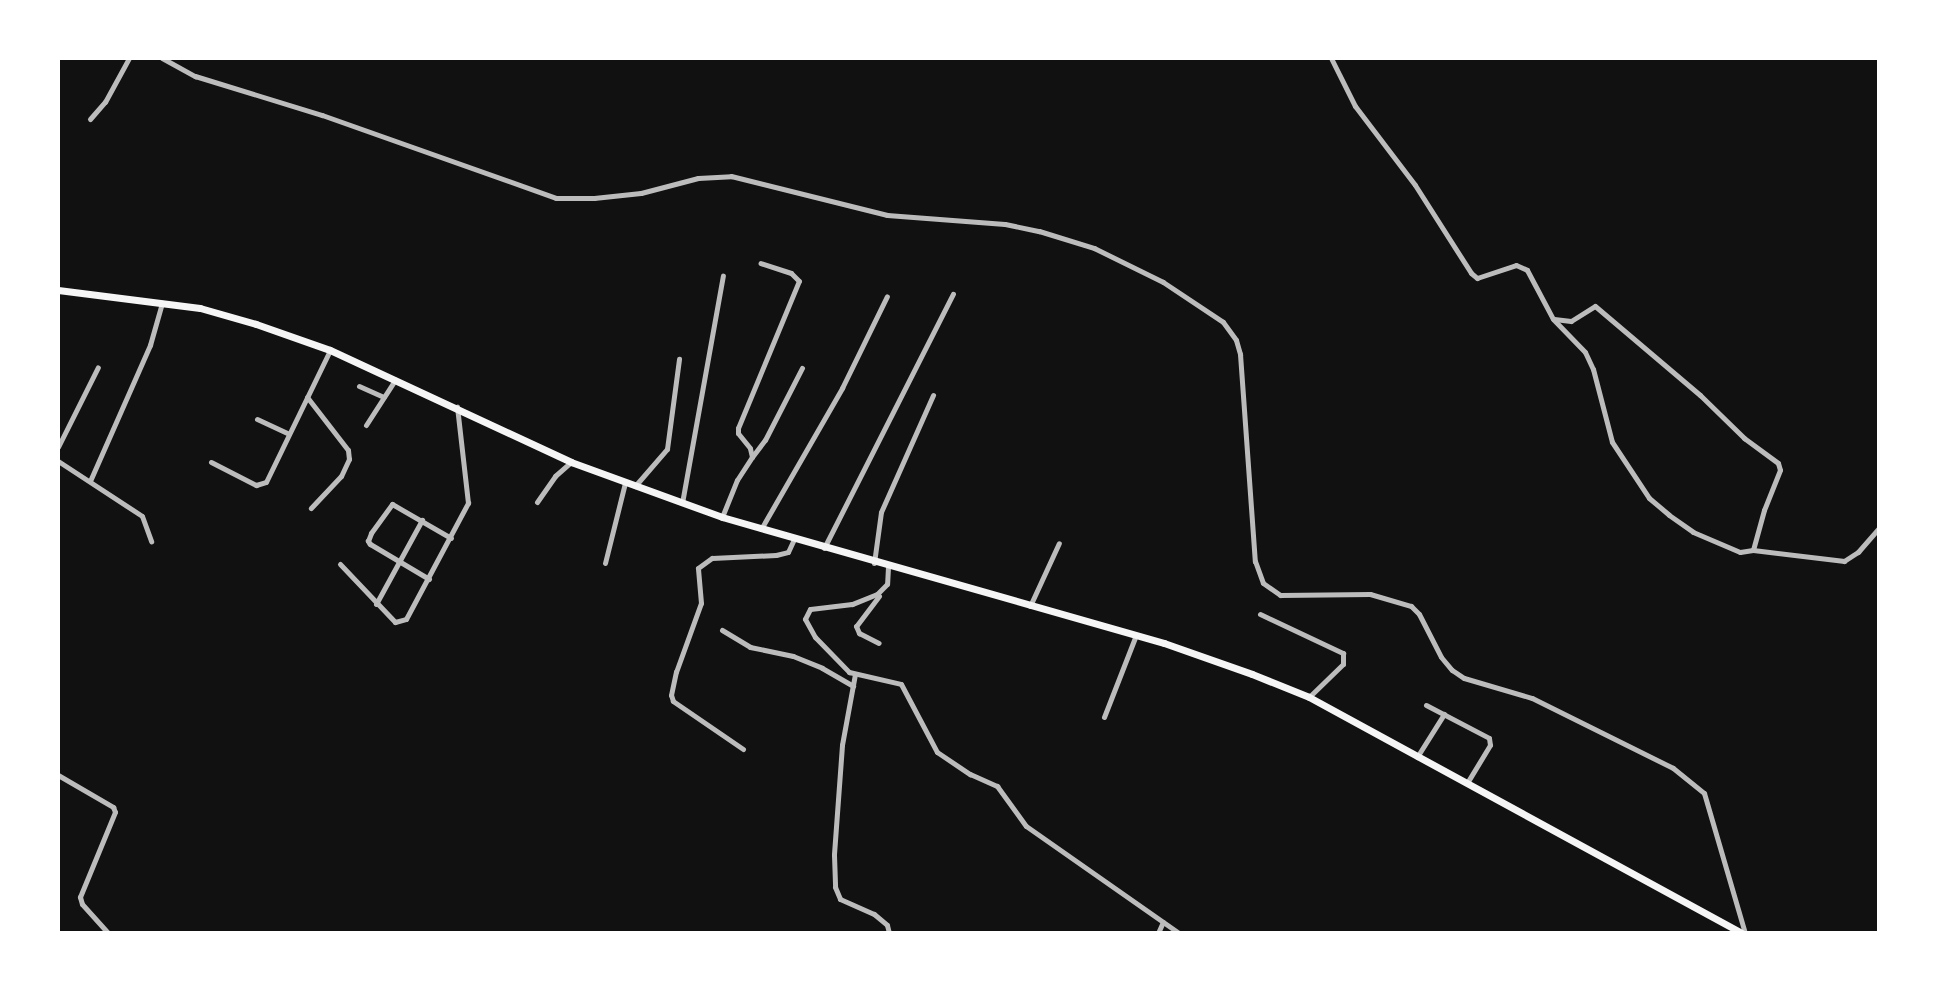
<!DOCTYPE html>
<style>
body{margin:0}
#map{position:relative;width:1937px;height:991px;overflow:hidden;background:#111;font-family:"DejaVu Sans",sans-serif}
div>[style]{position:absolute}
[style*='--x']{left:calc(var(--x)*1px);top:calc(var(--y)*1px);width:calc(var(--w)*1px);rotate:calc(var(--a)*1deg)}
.minor>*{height:5px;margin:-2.5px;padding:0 2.5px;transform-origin:2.5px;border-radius:2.5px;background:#bcbcbc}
.secondary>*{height:7px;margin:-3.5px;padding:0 3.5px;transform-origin:3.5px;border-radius:3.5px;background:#f5f5f5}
span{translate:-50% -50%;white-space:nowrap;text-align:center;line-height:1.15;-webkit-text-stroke:5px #fff;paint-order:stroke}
.frame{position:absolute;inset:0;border:60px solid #fff;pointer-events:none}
</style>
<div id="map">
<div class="minor">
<i style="--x:162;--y:58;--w:38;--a:29"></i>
<i style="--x:195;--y:76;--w:133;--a:17.1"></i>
<i style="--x:322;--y:115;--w:248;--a:19.5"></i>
<i style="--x:556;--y:198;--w:38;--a:0"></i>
<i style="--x:594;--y:198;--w:47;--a:-6.1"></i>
<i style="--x:641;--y:193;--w:59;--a:-14.7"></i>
<i style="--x:698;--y:178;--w:33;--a:-3"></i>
<i style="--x:731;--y:176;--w:161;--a:14"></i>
<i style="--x:887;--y:215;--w:118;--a:4.4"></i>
<i style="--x:1005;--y:224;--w:35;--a:12"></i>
<i style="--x:1039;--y:231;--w:58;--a:17.2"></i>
<i style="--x:1094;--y:248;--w:77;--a:26.2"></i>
<i style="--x:1163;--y:282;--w:72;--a:33.7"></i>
<i style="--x:1223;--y:322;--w:22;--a:54"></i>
<i style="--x:1236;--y:340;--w:15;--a:74"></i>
<i style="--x:1240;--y:354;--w:208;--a:85.9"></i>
<i style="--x:1255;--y:561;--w:23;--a:70"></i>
<i style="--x:1263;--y:583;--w:21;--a:35"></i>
<i style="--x:1280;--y:595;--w:90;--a:-0.6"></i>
<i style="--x:1370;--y:594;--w:43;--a:16.3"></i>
<i style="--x:1411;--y:606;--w:11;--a:45"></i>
<i style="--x:1419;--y:614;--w:48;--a:62.9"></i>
<i style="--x:1441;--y:657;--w:17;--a:50"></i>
<i style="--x:1452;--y:670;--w:14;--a:34"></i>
<i style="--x:1464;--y:678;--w:71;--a:16.4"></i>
<i style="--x:1532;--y:698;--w:157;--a:26.4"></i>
<i style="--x:1673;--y:768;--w:40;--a:39"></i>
<i style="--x:1704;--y:793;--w:146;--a:73.7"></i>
<i style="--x:1331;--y:58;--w:54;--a:63.4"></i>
<i style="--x:1355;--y:106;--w:99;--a:52.8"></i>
<i style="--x:1415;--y:185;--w:104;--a:57.5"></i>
<i style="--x:1471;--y:273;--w:8;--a:40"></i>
<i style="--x:1477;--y:278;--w:41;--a:-18.4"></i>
<i style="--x:1516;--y:265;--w:12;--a:24"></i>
<i style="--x:1527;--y:270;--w:55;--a:62"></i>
<i style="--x:1553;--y:319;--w:46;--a:45.9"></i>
<i style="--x:1585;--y:352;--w:19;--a:65"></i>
<i style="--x:1593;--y:369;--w:75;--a:75.4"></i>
<i style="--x:1612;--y:442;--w:67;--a:56.5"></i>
<i style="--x:1649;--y:498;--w:26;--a:40"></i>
<i style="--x:1669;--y:515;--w:29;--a:35"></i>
<i style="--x:1693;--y:532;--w:51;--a:23.1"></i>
<i style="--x:1740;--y:552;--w:13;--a:-9"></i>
<i style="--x:1753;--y:550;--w:92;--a:6.9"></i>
<i style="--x:1844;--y:561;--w:17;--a:-33"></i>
<i style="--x:1858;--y:552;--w:32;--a:-49"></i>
<i style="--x:90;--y:119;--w:23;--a:-49"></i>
<i style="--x:105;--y:102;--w:50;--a:-61.4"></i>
<i style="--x:1554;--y:319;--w:17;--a:7"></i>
<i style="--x:1571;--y:321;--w:28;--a:-32"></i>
<i style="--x:1595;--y:306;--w:138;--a:40.3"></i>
<i style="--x:1700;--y:395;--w:62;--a:44.3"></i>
<i style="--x:1744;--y:438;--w:42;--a:36.3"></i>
<i style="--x:1778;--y:463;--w:7;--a:74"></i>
<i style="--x:1780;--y:470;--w:43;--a:111.8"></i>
<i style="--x:1764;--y:510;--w:41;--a:105.4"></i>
<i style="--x:359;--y:386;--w:27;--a:24"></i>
<i style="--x:307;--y:397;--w:67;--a:52.3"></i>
<i style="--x:348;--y:450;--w:9;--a:84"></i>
<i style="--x:349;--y:459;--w:19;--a:115"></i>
<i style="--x:341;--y:476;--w:44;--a:133.2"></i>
<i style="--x:257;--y:419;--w:35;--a:25"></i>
<i style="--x:366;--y:425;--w:54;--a:-57.2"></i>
<i style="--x:58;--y:447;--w:89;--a:-63.4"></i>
<i style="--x:752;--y:457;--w:21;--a:-53"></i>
<i style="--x:765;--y:440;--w:81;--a:-62.8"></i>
<i style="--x:58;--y:461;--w:100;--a:33.2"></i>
<i style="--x:142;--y:516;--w:27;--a:70"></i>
<i style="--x:211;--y:462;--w:51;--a:27.1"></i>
<i style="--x:256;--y:485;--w:10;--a:-17"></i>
<i style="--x:266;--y:482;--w:147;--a:-64.1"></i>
<i style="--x:90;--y:481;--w:149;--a:-66.2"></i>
<i style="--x:150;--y:345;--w:44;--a:-74.1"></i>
<i style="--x:635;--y:486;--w:49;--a:-49.1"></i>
<i style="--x:667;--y:449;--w:91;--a:-82.4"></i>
<i style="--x:537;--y:502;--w:32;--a:-55"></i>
<i style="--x:555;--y:476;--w:21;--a:-41"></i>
<i style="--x:682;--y:503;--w:231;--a:-79.8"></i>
<i style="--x:722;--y:517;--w:40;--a:-68"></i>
<i style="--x:737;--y:480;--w:27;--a:-57"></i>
<i style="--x:752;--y:457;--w:9;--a:-103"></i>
<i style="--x:750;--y:448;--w:19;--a:-129"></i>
<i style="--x:738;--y:433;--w:5;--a:-90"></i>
<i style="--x:738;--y:428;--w:159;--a:-67.5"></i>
<i style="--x:799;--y:281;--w:11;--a:-135"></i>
<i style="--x:791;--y:273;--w:32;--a:-162"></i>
<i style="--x:761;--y:529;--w:163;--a:-60.1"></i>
<i style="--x:842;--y:388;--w:102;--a:-63.9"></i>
<i style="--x:824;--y:548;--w:285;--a:-63.1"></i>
<i style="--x:605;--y:563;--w:82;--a:-76"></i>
<i style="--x:874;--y:563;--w:51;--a:-82.2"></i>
<i style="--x:881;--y:512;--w:128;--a:-66"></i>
<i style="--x:340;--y:564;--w:80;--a:46.5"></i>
<i style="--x:395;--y:622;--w:11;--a:-15"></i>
<i style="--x:406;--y:619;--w:132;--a:-61.9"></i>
<i style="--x:468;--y:503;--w:97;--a:-96.5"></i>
<i style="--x:888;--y:567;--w:17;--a:93"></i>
<i style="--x:887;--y:584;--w:14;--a:135"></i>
<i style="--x:877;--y:594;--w:27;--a:158"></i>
<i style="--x:852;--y:604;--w:42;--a:173.2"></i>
<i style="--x:810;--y:609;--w:11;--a:117"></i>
<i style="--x:805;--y:619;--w:21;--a:61"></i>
<i style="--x:815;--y:637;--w:49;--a:45.8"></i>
<i style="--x:849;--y:672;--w:53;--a:13"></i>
<i style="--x:901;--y:684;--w:77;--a:62.1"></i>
<i style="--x:937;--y:752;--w:40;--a:34"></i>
<i style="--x:970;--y:774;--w:30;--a:24"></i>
<i style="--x:997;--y:786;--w:49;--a:54.1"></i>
<i style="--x:1026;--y:826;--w:187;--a:35"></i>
<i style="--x:429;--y:579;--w:69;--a:-149.3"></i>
<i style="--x:370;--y:544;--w:4;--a:-124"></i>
<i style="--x:368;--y:541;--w:9;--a:-69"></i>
<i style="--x:371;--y:533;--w:36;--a:-54"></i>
<i style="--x:392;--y:504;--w:68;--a:30"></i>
<i style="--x:879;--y:596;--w:38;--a:127"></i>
<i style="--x:856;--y:626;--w:8;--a:67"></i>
<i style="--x:859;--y:633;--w:22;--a:27"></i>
<i style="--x:376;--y:604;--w:96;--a:-61.3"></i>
<i style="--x:1030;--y:606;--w:69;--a:-65.3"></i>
<i style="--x:1260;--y:614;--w:92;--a:25.2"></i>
<i style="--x:1343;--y:653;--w:11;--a:90"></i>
<i style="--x:1343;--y:664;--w:47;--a:135.9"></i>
<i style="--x:722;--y:630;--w:33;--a:31"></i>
<i style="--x:750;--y:647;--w:44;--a:11.8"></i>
<i style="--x:793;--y:656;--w:31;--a:22"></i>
<i style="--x:822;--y:668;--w:36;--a:30"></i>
<i style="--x:855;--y:674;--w:72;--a:100.4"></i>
<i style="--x:842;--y:745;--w:110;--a:94.2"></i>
<i style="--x:834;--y:855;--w:32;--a:88"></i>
<i style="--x:835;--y:887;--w:13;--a:67"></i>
<i style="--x:840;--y:899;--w:37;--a:24"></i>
<i style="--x:874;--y:914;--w:17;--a:40"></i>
<i style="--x:887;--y:925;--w:8;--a:76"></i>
<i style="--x:1426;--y:705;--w:71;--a:27.6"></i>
<i style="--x:1489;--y:738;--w:7;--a:82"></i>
<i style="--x:1490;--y:745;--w:44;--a:121.2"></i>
<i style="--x:1104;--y:717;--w:88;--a:-68.7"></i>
<i style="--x:743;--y:749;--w:85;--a:-145.6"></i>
<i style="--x:673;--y:701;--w:6;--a:-108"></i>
<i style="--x:671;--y:695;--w:24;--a:-78"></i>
<i style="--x:676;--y:672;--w:73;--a:-70.1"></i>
<i style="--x:701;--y:603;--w:35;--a:-95"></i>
<i style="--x:698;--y:568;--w:17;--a:-36"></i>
<i style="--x:712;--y:558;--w:64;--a:-2.7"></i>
<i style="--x:776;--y:555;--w:12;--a:-14"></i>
<i style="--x:788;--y:552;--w:14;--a:-65"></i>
<i style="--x:1417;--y:757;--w:51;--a:-57.9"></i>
<i style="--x:58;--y:775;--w:64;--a:30.2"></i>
<i style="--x:113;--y:807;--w:5;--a:68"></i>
<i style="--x:115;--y:812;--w:92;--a:112.4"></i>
<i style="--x:80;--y:897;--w:7;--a:74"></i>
<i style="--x:82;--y:904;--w:39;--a:48"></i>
<i style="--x:1158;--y:933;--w:12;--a:-66"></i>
</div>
<div class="secondary">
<i style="--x:58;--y:290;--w:143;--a:7.2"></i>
<i style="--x:200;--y:308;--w:58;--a:15.9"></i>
<i style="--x:256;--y:324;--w:78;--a:19.4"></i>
<i style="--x:330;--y:350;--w:266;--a:24.9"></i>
<i style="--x:571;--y:462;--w:161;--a:20"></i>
<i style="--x:722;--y:517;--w:460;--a:15.9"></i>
<i style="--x:1164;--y:643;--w:93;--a:19.4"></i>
<i style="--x:1252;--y:674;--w:61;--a:22"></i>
<i style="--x:1309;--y:697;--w:493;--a:28.6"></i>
</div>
<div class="frame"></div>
</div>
